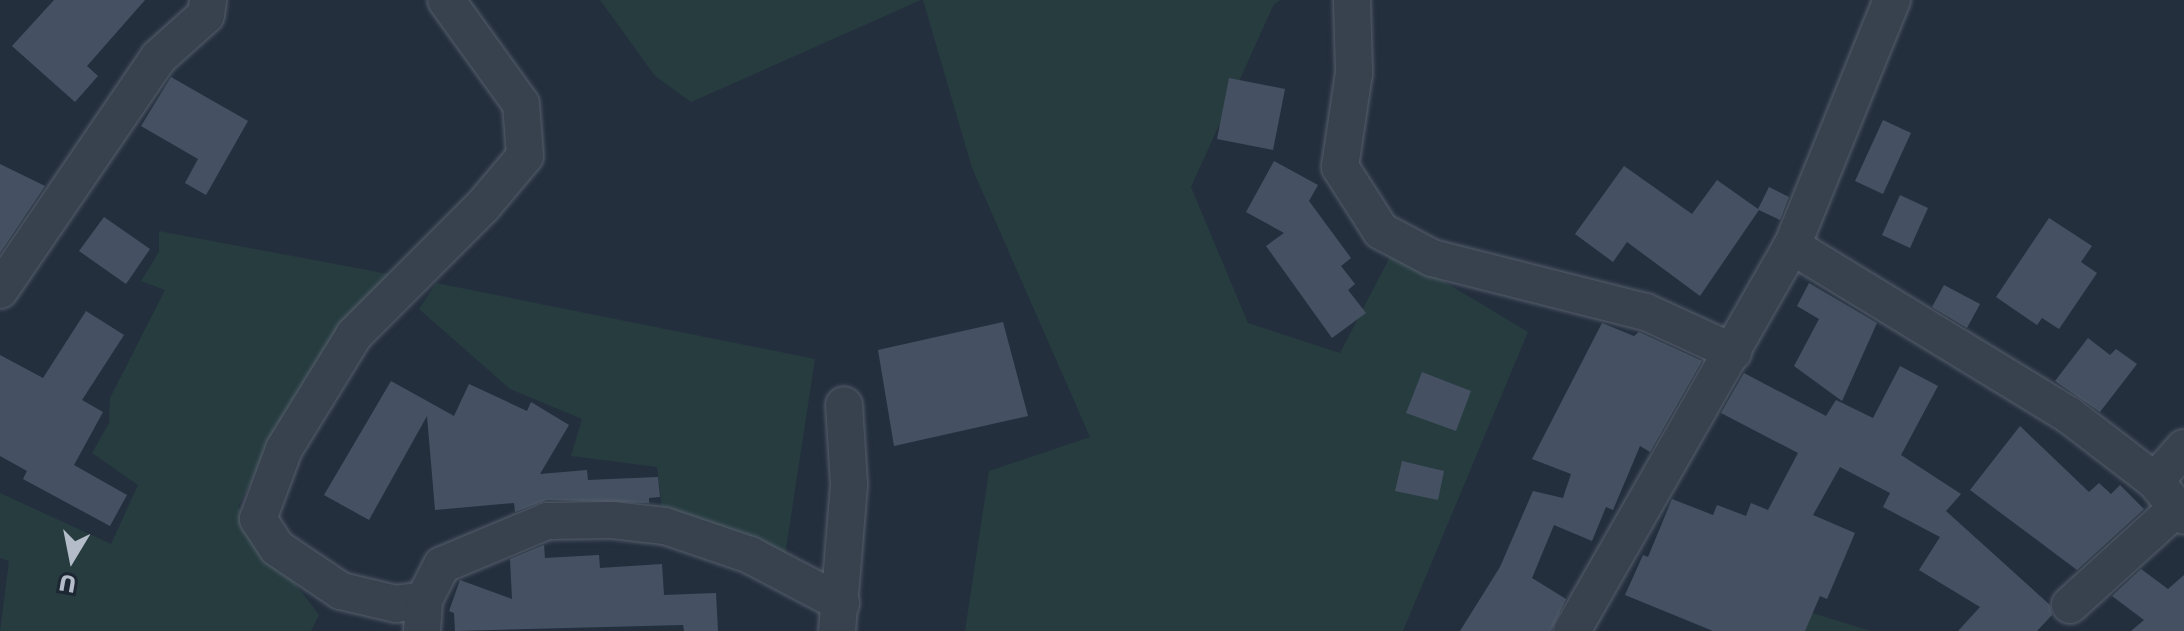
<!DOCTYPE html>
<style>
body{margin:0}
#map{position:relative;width:2184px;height:631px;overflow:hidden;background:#242f3e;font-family:"DejaVu Sans",sans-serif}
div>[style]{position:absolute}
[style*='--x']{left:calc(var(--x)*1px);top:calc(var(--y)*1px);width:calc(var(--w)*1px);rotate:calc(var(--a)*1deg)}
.green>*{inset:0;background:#263c3f}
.building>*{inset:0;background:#455162}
.roads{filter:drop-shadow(0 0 2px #565f6c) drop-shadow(0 0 2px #565f6c)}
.minor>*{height:36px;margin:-18px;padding:0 18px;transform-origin:18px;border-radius:18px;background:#38414e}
span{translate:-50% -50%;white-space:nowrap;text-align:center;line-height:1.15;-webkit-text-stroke:7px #1d2633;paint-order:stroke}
.north{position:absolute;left:32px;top:519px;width:80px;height:80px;-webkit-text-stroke:6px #1d2633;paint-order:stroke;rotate:190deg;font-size:22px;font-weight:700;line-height:32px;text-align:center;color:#b4bcc9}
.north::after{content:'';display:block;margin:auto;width:28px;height:36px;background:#b4bcc9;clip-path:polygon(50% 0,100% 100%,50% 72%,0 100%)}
</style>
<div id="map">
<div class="green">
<i style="clip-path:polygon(600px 0,921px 0,691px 102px,655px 76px)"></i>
<i style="clip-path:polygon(923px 0,1281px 0,1274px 4px,1191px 187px,1248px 323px,1340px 353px,1393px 251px,1528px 332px,1403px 631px,965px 631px,989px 471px,1090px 437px,972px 168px)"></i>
<i style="clip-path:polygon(159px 231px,394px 275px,288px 411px,238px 507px,319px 615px,311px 631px,0 631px,9px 561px,0 558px,0 493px,111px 544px,138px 485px,92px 453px,109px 423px,110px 398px,165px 290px,141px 281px,159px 252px)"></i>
<i style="clip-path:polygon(436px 283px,815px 359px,784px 562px,662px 509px,657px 467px,571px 456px,582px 419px,510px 389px,419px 309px)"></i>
<i style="clip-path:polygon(1809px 612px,1871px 631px,1796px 631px)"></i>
</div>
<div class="building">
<i style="clip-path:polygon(54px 0,145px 0,87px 66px,98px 76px,75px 102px,12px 46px)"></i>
<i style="clip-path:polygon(171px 77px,248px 121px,206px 195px,185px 183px,198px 159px,141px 126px)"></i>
<i style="clip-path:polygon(1229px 78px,1285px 89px,1273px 150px,1217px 139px)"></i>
<i style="clip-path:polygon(1883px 120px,1911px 133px,1883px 194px,1855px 181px)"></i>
<i style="clip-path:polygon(1274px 161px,1318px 185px,1309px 201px,1351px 258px,1341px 266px,1355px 284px,1348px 290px,1366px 313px,1332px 338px,1266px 246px,1284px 233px,1246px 212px)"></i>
<i style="clip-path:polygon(0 164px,45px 186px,0 253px)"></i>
<i style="clip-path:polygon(1624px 166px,1692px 214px,1717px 180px,1758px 209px,1769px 187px,1789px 197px,1780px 220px,1759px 210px,1700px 296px,1627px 242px,1613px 262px,1575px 234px)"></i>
<i style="clip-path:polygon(1900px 195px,1928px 208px,1910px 248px,1882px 235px)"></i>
<i style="clip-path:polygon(104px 217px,150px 249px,126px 284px,79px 251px)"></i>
<i style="clip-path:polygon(2049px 218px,2092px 246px,2081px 262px,2097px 273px,2059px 329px,2042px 318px,2037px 325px,1996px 297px)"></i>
<i style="clip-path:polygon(1809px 283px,1877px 323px,1842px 401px,1794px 366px,1819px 319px,1797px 306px)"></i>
<i style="clip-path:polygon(1944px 285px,1980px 304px,1967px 328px,1932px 307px)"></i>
<i style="clip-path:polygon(86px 311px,124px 335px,82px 400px,103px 412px,74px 465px,127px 495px,110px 526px,23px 479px,27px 471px,0 456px,0 355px,43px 378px)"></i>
<i style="clip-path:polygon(1003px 322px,1028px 416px,894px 446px,878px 350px)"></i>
<i style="clip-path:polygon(1602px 323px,1634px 336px,1639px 332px,1702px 361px,1650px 452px,1640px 446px,1613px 510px,1606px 507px,1592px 541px,1554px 525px,1532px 578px,1566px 599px,1551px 631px,1460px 631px,1500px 567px,1533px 491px,1563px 498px,1571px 474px,1532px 459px)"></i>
<i style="clip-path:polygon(2088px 338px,2110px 355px,2116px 349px,2137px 364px,2100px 412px,2055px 381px)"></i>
<i style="clip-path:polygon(1900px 366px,1938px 386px,1901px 455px,1961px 494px,1946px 511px,2050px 605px,2052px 615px,2037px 631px,1958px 631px,1980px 607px,1919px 570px,1940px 537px,1883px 507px,1890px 493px,1840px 467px,1813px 515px,1855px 533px,1827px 599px,1820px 596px,1805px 631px,1713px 631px,1625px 595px,1643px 555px,1648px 557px,1672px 499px,1713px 515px,1717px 505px,1746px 516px,1751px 503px,1768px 510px,1798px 453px,1721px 413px,1744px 373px,1826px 416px,1836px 400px,1873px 418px)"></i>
<i style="clip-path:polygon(1422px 372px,1471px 391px,1456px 431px,1406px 413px)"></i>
<i style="clip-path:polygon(391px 381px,454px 416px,469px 384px,527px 411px,531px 402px,569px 425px,540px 474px,587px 470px,588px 480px,658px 477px,660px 497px,649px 498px,649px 503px,547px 500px,515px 512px,514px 503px,435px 510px,427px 416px,369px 520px,324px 495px)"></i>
<i style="clip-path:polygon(2020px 426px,2089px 492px,2099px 483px,2111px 494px,2120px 485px,2144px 509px,2077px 570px,1970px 490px)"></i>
<i style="clip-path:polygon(1402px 461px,1444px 471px,1438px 500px,1395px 491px)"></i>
<i style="clip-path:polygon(544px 545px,545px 558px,599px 555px,600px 568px,662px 564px,664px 595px,716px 593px,718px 631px,684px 631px,683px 625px,455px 631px,454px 613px,449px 611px,460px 580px,512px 599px,510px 559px)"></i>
<i style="clip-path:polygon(2141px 569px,2168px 589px,2184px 575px,2184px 631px,2131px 631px,2144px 620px,2112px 596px)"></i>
</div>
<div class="roads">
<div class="minor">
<i style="--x:1352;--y:0;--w:73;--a:88.4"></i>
<i style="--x:1354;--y:73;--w:95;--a:98.5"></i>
<i style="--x:1340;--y:167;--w:76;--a:57.4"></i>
<i style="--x:1381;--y:231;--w:58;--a:27.9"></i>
<i style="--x:1432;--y:258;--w:221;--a:14.2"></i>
<i style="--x:1646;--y:312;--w:96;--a:24.7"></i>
<i style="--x:1792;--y:246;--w:324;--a:31.4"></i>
<i style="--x:2069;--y:415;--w:108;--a:37.5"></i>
<i style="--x:2155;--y:481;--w:45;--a:50.4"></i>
<i style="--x:0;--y:290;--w:281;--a:-55.7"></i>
<i style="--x:158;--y:58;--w:64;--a:-41.9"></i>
<i style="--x:206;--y:15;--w:15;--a:-82"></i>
<i style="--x:2155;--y:481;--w:44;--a:-48.7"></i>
<i style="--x:424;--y:600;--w:28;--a:172"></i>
<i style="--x:396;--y:604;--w:57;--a:-166.7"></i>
<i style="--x:341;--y:591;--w:77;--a:-146.1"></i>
<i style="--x:277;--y:548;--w:35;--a:-123"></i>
<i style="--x:258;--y:519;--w:75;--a:-69.6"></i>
<i style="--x:284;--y:449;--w:134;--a:-58.4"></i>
<i style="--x:354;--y:335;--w:182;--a:-45"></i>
<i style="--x:483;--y:206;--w:65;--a:-50"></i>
<i style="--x:525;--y:156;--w:52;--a:-94.4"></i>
<i style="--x:521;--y:104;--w:128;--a:-125.8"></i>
<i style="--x:2070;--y:605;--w:146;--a:-42.2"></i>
<i style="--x:422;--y:631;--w:31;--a:-86"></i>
<i style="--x:424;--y:600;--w:39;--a:-63"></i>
<i style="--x:442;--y:565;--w:114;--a:-22.7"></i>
<i style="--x:547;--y:521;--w:65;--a:-0.9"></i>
<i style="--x:612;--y:520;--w:53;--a:6.5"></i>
<i style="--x:665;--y:526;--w:90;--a:18.8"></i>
<i style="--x:750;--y:555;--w:103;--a:27.8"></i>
<i style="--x:837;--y:631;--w:147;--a:-85.3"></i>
<i style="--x:849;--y:484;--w:79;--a:-93.6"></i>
<i style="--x:1572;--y:631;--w:443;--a:-60.3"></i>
<i style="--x:1792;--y:246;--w:266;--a:-67.9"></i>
</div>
</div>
<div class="north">U</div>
</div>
